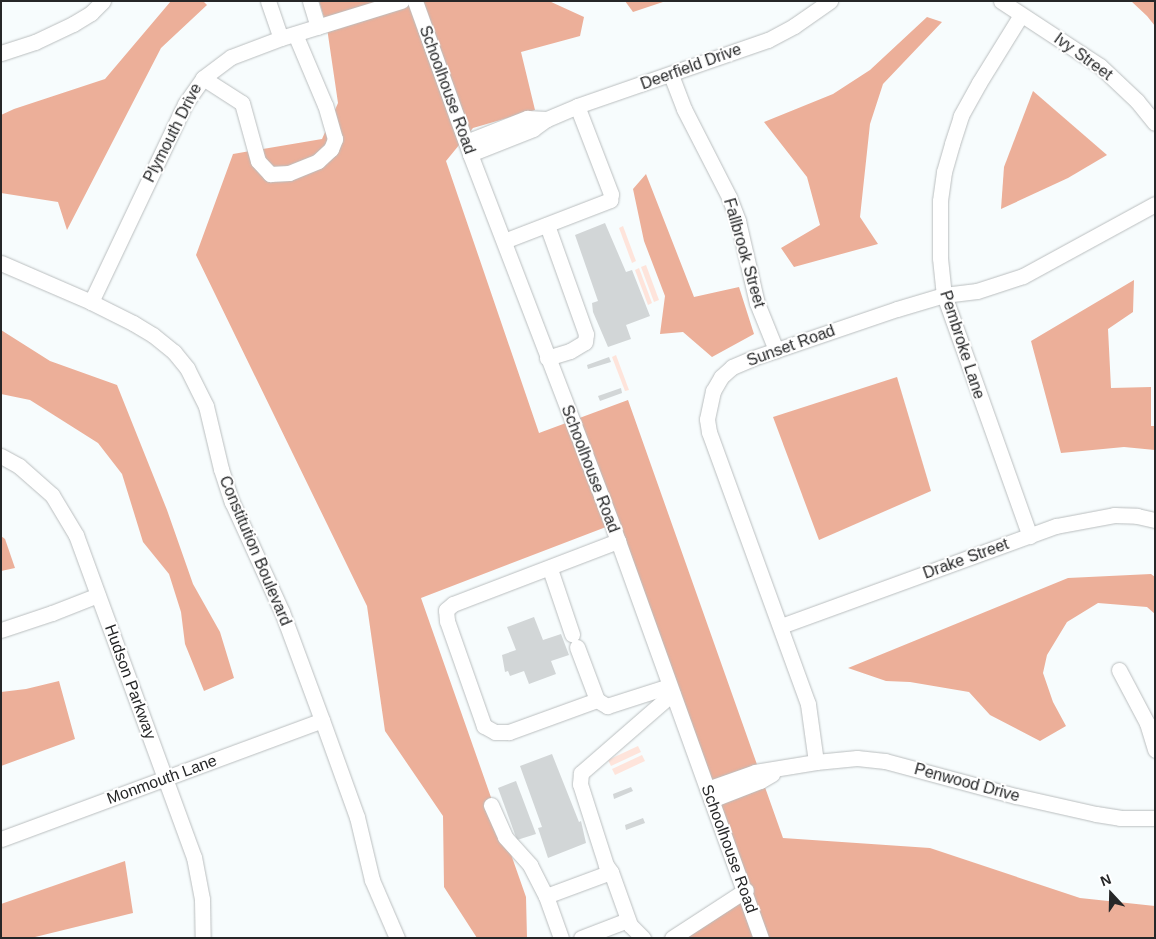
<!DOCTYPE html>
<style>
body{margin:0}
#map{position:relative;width:1156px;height:939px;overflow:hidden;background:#f7fcfd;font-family:Arial,sans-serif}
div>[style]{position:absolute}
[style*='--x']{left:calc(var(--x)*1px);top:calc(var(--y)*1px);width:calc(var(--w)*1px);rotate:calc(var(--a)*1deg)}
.green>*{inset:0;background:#fee4db}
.forest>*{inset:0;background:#ecaf99}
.building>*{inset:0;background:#d2d6d7}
.roads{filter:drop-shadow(0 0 1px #babebf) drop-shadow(0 0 1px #babebf)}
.minor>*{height:15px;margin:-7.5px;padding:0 7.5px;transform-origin:7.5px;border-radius:7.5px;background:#fff}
span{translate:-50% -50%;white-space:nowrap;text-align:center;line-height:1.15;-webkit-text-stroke:4px #fff;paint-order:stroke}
.street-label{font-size:16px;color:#262728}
.frame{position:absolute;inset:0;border:2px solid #262728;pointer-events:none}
.north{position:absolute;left:1086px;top:869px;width:50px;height:50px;-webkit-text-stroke:4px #fff;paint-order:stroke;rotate:339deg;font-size:14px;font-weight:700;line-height:20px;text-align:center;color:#262728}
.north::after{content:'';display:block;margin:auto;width:18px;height:22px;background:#262728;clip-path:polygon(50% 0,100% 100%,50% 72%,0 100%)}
</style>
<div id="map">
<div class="green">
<i style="clip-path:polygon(623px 226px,636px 261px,632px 263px,619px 228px)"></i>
<i style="clip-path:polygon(646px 265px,659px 300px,654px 302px,641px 267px)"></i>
<i style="clip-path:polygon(639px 268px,652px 303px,648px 305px,635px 270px)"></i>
<i style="clip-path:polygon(616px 355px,629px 390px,625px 391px,612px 357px)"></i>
<i style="clip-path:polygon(638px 746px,641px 752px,611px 766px,608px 760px)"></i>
<i style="clip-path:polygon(642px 755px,645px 761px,615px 775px,612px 769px)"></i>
</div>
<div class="forest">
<i style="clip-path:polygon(171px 1px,203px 1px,207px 5px,161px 48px,67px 230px,58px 202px,1px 193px,1px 115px,14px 109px,105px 79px)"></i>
<i style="clip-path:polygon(319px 1px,549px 1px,584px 17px,580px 36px,521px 52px,535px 110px,473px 128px,446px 161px,539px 433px,628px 400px,783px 838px,930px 848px,1080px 898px,1155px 906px,1155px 938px,676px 938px,745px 891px,606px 527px,421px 598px,526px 897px,527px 938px,477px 938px,444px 887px,443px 816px,385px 731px,367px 606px,196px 255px,233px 154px,322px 139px,338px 103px,327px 28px)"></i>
<i style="clip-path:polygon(625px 1px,666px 1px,633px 12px)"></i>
<i style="clip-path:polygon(1131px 1px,1155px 1px,1155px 26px,1147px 16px)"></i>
<i style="clip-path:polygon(927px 17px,942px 22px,883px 84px,870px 124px,860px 217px,878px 244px,794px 267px,781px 248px,820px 225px,807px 177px,764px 122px,833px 94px,870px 70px)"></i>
<i style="clip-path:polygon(1033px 91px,1107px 155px,1068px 178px,1001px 209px,1004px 167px)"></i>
<i style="clip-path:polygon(646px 174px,694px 297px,739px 287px,754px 334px,712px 357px,683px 332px,660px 334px,665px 296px,644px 241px,633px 189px)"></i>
<i style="clip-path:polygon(1134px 280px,1133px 312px,1108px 329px,1111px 388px,1151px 387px,1151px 426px,1155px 426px,1155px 450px,1124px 447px,1061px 453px,1031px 341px)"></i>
<i style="clip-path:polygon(1px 330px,50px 361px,117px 385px,167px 510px,193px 584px,220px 632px,234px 678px,204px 691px,185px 644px,181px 612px,169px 574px,143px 542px,122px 474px,98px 443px,30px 400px,1px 394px)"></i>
<i style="clip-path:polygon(897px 377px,931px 491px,819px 540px,773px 417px)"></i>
<i style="clip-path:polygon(1px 536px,5px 539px,15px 568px,1px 571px)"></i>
<i style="clip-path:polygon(1151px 574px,1155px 577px,1155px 614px,1147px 607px,1098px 603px,1067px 622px,1047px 655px,1043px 673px,1053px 702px,1066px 726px,1040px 741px,990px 715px,969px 692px,910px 682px,886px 681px,848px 668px,1068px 578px)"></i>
<i style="clip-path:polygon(59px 681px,75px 739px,1px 766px,1px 692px,26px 689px)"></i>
<i style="clip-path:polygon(125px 861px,133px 913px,31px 938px,1px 938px,1px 904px)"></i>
</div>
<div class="building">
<i style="clip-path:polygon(605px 223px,626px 272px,632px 270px,650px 316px,626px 325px,631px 339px,608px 347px,593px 312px,592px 303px,598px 301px,575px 235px)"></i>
<i style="clip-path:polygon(609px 357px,611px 362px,588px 369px,587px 365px)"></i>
<i style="clip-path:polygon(621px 388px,622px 393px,600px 401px,598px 396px)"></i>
<i style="clip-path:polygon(534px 617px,543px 640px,561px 634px,569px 655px,551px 661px,556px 674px,529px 684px,524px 671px,510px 676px,508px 671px,505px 672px,502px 655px,516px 650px,507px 627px)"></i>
<i style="clip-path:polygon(552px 754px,579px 822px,581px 821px,586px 843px,548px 858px,538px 828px,542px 827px,520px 766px)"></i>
<i style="clip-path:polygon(516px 781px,536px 834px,517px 840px,498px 788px)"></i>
<i style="clip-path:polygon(631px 787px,633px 791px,614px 799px,613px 794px)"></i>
<i style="clip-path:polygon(643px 818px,645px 823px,626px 830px,625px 825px)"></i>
</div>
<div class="roads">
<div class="minor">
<i style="--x:268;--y:1;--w:39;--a:71"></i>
<i style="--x:310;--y:1;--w:27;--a:73"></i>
<i style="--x:415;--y:1;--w:163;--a:70.2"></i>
<i style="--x:470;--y:154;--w:403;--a:69"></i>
<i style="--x:614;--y:530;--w:434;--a:70.2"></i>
<i style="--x:1001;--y:1;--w:118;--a:33.3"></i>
<i style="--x:1100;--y:66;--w:51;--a:43.4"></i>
<i style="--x:1137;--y:101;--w:28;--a:51"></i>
<i style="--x:1021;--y:15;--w:80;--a:121.7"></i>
<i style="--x:979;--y:83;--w:38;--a:119"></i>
<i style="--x:961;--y:116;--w:29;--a:108"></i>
<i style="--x:952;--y:144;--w:29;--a:106"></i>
<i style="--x:944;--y:172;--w:29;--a:98"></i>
<i style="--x:940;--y:201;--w:57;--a:90"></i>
<i style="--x:940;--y:258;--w:37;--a:84"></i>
<i style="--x:944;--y:295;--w:256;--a:70.4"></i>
<i style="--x:1;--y:53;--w:36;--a:-18"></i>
<i style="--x:35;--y:42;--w:42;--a:-25.3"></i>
<i style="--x:73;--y:24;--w:21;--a:-31"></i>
<i style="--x:91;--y:13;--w:17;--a:-45"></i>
<i style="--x:671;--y:75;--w:36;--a:69"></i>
<i style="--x:684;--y:109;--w:99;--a:62.9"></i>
<i style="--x:729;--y:197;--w:26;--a:69"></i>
<i style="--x:738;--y:221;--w:84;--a:77"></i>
<i style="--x:757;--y:303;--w:51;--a:68"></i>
<i style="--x:203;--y:78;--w:46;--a:32.7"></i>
<i style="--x:242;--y:103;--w:60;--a:74.6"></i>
<i style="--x:258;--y:161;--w:18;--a:47"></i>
<i style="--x:270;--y:174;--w:19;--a:-3"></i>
<i style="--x:289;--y:173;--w:31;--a:-22"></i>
<i style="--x:318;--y:161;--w:18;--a:-43"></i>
<i style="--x:331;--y:149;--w:11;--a:-68"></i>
<i style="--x:335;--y:139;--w:35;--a:-106"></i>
<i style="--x:325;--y:105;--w:77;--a:-112.9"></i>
<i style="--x:466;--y:142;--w:66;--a:-21.5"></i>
<i style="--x:527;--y:118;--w:20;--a:3"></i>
<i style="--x:470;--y:154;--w:68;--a:-21.6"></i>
<i style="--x:533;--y:129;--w:17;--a:-36"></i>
<i style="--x:547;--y:119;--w:33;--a:-23"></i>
<i style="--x:577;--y:106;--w:202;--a:-19.1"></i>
<i style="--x:768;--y:40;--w:30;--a:-28"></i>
<i style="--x:794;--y:26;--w:44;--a:-34.8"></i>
<i style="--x:504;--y:241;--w:114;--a:-21.1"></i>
<i style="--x:610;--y:200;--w:6;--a:-81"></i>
<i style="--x:611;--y:194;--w:94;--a:-111.1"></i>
<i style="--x:1;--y:263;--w:98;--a:23.4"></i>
<i style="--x:91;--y:302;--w:47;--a:26.6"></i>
<i style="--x:133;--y:323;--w:23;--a:31"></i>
<i style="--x:153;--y:335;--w:27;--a:39"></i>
<i style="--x:174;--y:352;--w:21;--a:51"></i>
<i style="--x:187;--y:368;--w:42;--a:63.4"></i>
<i style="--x:206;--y:406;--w:65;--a:76.6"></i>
<i style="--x:221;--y:469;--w:35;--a:72"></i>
<i style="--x:232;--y:502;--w:121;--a:65.6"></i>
<i style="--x:282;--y:612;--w:115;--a:69.7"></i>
<i style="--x:322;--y:720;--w:103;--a:70.2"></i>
<i style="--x:357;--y:817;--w:65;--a:76.6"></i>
<i style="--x:372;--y:880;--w:63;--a:66.7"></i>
<i style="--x:91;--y:302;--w:219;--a:-64.6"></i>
<i style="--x:185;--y:104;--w:32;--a:-55"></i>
<i style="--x:203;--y:78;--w:35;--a:-37"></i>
<i style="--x:231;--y:57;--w:53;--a:-20.8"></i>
<i style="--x:281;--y:38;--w:126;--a:-17.1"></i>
<i style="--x:547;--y:358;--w:24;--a:-17"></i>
<i style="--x:570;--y:351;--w:17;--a:-31"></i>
<i style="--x:585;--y:342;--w:8;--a:-83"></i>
<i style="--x:586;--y:334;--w:116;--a:-109.7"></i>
<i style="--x:1;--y:456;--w:21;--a:29"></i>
<i style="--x:19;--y:466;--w:44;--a:41.3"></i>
<i style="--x:52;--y:495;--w:47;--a:59"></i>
<i style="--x:76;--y:535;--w:343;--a:69.9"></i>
<i style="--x:194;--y:857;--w:43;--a:79.2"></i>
<i style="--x:202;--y:899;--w:39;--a:89"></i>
<i style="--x:550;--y:569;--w:69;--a:71.3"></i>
<i style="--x:781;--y:626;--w:293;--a:-20"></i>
<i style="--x:1056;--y:526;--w:59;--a:-10.7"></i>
<i style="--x:1114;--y:515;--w:23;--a:2"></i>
<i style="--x:1137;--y:516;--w:18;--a:13"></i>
<i style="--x:1;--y:630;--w:54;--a:-18.4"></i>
<i style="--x:52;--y:613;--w:49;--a:-21.4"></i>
<i style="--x:577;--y:647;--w:57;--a:69.3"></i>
<i style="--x:597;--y:700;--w:12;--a:31"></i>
<i style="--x:607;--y:706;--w:65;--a:-17.9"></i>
<i style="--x:1119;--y:670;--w:60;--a:62.2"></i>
<i style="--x:1147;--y:723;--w:28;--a:73"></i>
<i style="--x:597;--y:700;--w:94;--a:160"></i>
<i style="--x:509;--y:732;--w:14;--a:180"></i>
<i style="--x:495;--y:732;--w:13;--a:-151"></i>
<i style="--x:484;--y:726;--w:111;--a:-109.4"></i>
<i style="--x:447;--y:621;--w:11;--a:-95"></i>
<i style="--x:446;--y:610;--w:9;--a:-41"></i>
<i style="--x:453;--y:604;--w:177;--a:-20.9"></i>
<i style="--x:816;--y:762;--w:59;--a:-97.9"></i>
<i style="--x:808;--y:704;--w:289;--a:-110"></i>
<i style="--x:709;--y:432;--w:13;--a:-99"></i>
<i style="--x:707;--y:419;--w:29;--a:-78"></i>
<i style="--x:713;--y:391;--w:16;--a:-60"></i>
<i style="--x:721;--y:377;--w:15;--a:-42"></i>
<i style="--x:732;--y:367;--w:23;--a:-23"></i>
<i style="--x:753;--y:358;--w:152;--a:-18.8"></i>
<i style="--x:897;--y:309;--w:49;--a:-16.6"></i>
<i style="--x:944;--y:295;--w:33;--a:-7"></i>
<i style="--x:977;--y:291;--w:48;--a:-18.1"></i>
<i style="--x:1023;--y:276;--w:150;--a:-28.6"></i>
<i style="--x:707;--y:789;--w:51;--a:-19.5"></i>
<i style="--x:755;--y:772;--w:62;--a:-9.3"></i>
<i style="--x:816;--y:762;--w:41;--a:-5.6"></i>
<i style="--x:857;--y:758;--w:28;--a:6"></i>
<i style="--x:885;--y:761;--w:136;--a:15"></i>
<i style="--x:1016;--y:796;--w:82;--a:12.7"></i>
<i style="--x:1096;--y:814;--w:24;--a:9"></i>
<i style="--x:1120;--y:818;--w:35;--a:0"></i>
<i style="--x:711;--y:800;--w:53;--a:-21.2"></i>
<i style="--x:760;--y:781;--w:14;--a:-30"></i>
<i style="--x:491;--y:805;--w:35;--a:66"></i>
<i style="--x:505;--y:837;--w:38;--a:48"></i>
<i style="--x:530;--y:865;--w:35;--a:63"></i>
<i style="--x:1;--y:839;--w:342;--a:-20.3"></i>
<i style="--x:561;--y:938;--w:45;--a:-109.7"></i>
<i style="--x:546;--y:896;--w:69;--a:-20.3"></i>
<i style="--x:581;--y:938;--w:50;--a:-21"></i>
<i style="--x:643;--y:938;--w:18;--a:-135"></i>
<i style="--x:630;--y:925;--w:56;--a:-109.7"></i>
<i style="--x:611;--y:872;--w:9;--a:-126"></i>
<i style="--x:606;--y:865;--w:85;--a:-107.8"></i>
<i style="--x:580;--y:784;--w:11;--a:-85"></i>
<i style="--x:581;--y:773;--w:121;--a:-41"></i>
<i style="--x:672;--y:938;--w:88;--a:-33"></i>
</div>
</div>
<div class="street-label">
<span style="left:1083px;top:57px;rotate:36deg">Ivy Street</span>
<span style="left:691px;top:67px;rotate:-20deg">Deerfield Drive</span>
<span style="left:447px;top:90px;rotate:70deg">Schoolhouse Road</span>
<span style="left:173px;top:133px;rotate:-63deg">Plymouth Drive</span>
<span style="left:744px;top:253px;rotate:74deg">Fallbrook Street</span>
<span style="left:962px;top:345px;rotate:72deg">Pembroke Lane</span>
<span style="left:791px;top:346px;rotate:-20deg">Sunset Road</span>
<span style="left:590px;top:469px;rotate:69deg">Schoolhouse Road</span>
<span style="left:255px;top:551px;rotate:67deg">Constitution Boulevard</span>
<span style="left:966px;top:559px;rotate:-20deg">Drake Street</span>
<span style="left:130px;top:682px;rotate:70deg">Hudson Parkway</span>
<span style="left:162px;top:780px;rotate:-20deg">Monmouth Lane</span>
<span style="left:967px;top:783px;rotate:15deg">Penwood Drive</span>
<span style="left:729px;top:849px;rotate:70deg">Schoolhouse Road</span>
</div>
<div class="frame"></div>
<div class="north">N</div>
</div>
